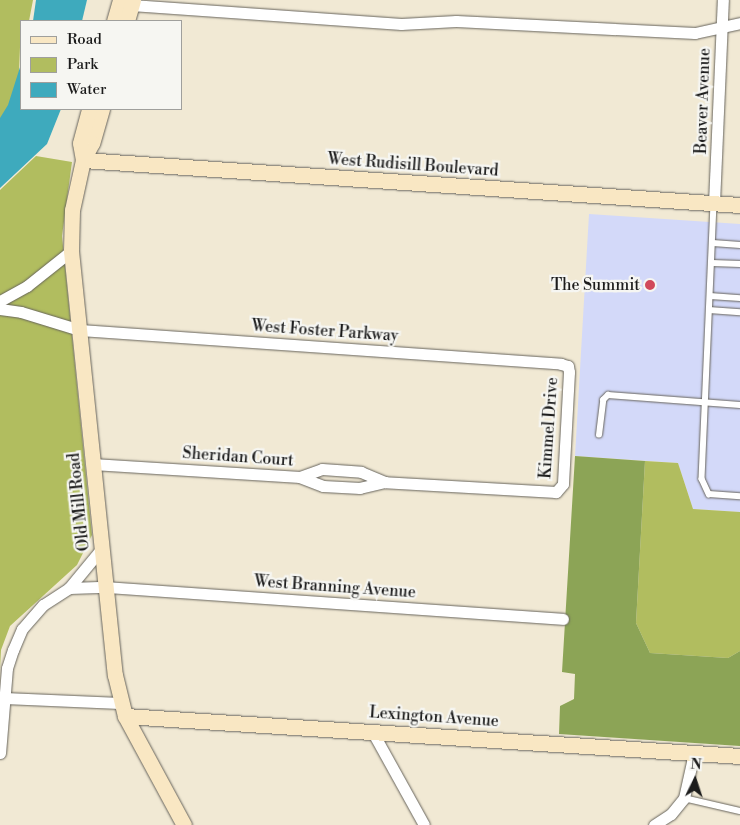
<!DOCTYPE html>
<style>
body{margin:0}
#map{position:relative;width:740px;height:825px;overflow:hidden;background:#f1e9d4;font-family:"Libre Bodoni",serif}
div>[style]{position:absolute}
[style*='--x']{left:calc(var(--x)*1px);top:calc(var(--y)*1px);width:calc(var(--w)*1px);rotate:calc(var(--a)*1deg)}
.built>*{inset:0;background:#d3d9f9}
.green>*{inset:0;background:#b1bd5f}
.forest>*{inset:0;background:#8ca456}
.water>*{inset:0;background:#3eaabd}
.roads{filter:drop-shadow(0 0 1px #67645c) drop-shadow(0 0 1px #67645c)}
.lane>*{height:5.5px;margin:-2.75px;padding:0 2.75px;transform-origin:2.75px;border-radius:2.75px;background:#fff}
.street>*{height:11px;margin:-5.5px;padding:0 5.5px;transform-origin:5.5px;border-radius:5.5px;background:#fff}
.secondary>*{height:15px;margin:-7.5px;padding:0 7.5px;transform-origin:7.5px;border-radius:7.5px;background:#f9e7c3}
.dots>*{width:14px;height:14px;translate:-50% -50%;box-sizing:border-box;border:2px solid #f6f6f2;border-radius:50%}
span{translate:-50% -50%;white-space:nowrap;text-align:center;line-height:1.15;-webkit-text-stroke:4.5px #f6f6f2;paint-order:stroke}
.street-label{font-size:16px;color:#1c1c1c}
.poi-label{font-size:16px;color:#1c1c1c}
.right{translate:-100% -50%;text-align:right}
.legend{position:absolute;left:20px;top:20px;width:162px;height:90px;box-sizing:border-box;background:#f6f6f2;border:1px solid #9f9f9c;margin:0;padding:6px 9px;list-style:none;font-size:15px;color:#1c1c1c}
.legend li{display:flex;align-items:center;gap:10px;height:25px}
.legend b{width:25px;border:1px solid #9f9f9c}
.north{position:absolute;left:670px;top:755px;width:50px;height:50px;-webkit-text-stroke:4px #f6f6f2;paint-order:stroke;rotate:4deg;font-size:14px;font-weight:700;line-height:20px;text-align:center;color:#1c1c1c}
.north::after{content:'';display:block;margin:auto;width:18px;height:22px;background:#1c1c1c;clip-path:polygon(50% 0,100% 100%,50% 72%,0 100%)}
</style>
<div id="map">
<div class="built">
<i style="clip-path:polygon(589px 214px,740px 224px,740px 512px,693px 509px,678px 463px,575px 456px)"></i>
</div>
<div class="green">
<i style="clip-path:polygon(0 0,33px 0,29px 21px,21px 21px,18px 99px,0 122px)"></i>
<i style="clip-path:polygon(36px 156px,72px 162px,62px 236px,92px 535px,77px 565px,10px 626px,1px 650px,0 669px,0 190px)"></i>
<i style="clip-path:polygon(645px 461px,678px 463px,693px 509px,740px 512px,740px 651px,728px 658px,650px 653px,636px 623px)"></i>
</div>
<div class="forest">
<i style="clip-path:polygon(575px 456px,645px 461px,636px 623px,650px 653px,728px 658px,740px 651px,740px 746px,559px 734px,560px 706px,574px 699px,575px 674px,562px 672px)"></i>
</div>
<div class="water">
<i style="clip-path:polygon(36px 0,87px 0,82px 21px,33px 21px)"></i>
<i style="clip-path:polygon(21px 64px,21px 109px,61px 109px,47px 144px,0 188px,0 118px,8px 105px)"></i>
</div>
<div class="roads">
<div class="lane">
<i style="--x:714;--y:204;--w:275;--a:92.5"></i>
<i style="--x:702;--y:479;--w:17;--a:65"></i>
<i style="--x:709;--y:494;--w:31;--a:4"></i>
<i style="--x:713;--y:243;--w:27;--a:4"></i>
<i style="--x:712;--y:263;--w:28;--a:2"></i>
<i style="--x:710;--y:296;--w:30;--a:4"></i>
<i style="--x:709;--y:310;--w:31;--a:4"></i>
<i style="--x:599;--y:435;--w:35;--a:-83"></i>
<i style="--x:603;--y:400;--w:7;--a:-45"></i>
<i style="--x:608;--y:395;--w:132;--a:4.3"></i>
<i style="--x:684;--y:798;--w:57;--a:13.1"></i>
</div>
<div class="street">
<i style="--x:131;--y:5;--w:271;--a:4"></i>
<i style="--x:401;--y:24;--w:55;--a:-3.1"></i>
<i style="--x:456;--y:21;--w:239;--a:2.9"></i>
<i style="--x:695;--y:33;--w:46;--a:-12.5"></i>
<i style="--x:714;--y:203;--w:203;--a:-87.5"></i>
<i style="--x:0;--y:301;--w:31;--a:-29"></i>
<i style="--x:27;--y:286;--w:56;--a:-38.5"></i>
<i style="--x:0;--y:309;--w:21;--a:8"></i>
<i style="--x:21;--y:312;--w:62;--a:17"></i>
<i style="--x:80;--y:330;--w:482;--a:4"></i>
<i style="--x:561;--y:364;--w:7;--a:16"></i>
<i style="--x:568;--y:366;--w:6;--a:81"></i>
<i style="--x:569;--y:372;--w:112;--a:93.1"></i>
<i style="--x:563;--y:484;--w:11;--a:131"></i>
<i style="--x:556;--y:492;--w:171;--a:-176.7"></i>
<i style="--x:385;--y:482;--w:26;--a:167"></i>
<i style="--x:360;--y:488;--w:37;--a:-177"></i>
<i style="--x:323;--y:486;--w:25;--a:-159"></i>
<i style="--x:300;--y:477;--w:208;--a:-176.4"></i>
<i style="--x:300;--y:477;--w:23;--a:-20"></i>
<i style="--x:322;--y:469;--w:39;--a:4"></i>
<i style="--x:361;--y:472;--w:26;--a:23"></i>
<i style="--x:69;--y:588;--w:52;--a:-50.5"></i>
<i style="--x:4;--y:698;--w:116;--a:2.5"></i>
<i style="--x:372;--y:731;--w:107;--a:61"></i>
<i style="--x:0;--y:753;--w:85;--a:-85.3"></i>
<i style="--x:7;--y:668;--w:19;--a:-72"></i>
<i style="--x:13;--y:650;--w:23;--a:-67"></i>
<i style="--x:22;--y:629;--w:32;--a:-49"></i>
<i style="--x:43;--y:605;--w:31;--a:-33"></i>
<i style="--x:69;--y:588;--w:37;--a:-2"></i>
<i style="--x:106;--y:587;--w:458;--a:4"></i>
<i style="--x:654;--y:825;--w:20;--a:-33"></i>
<i style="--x:671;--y:814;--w:21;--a:-51"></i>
<i style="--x:684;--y:798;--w:46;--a:-77.5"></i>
</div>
<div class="secondary">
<i style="--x:114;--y:21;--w:22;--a:-74"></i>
<i style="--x:127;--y:21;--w:22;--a:-74"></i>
<i style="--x:102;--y:109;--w:35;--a:106"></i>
<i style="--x:92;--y:143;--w:19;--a:118"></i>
<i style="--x:83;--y:160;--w:51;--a:102.4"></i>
<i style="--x:72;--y:210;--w:41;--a:91.4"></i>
<i style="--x:71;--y:251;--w:426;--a:84.1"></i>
<i style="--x:115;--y:675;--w:42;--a:76.3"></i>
<i style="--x:125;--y:716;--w:124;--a:61.6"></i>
<i style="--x:83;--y:160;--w:659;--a:3.92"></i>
<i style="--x:83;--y:160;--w:17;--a:-100"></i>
<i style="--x:80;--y:143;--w:35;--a:-75"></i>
<i style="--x:125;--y:716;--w:616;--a:3.72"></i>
</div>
</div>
<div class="dots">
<i style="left:650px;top:285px;background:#d1495b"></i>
</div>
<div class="street-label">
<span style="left:703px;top:101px;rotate:-88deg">Beaver Avenue</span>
<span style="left:413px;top:165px;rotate:4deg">West Rudisill Boulevard</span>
<span style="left:325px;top:331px;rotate:4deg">West Foster Parkway</span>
<span style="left:549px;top:428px;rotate:-86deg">Kimmel Drive</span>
<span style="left:238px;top:457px;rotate:4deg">Sheridan Court</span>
<span style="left:79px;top:502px;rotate:-96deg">Old Mill Road</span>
<span style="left:335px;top:587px;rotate:4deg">West Branning Avenue</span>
<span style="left:434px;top:717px;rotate:4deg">Lexington Avenue</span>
</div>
<div class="poi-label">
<span class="right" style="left:640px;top:285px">The Summit</span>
</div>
<ul class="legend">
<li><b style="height:6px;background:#f9e7c3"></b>Road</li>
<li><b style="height:14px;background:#b1bd5f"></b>Park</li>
<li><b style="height:14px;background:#3eaabd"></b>Water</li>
</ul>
<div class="north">N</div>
</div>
